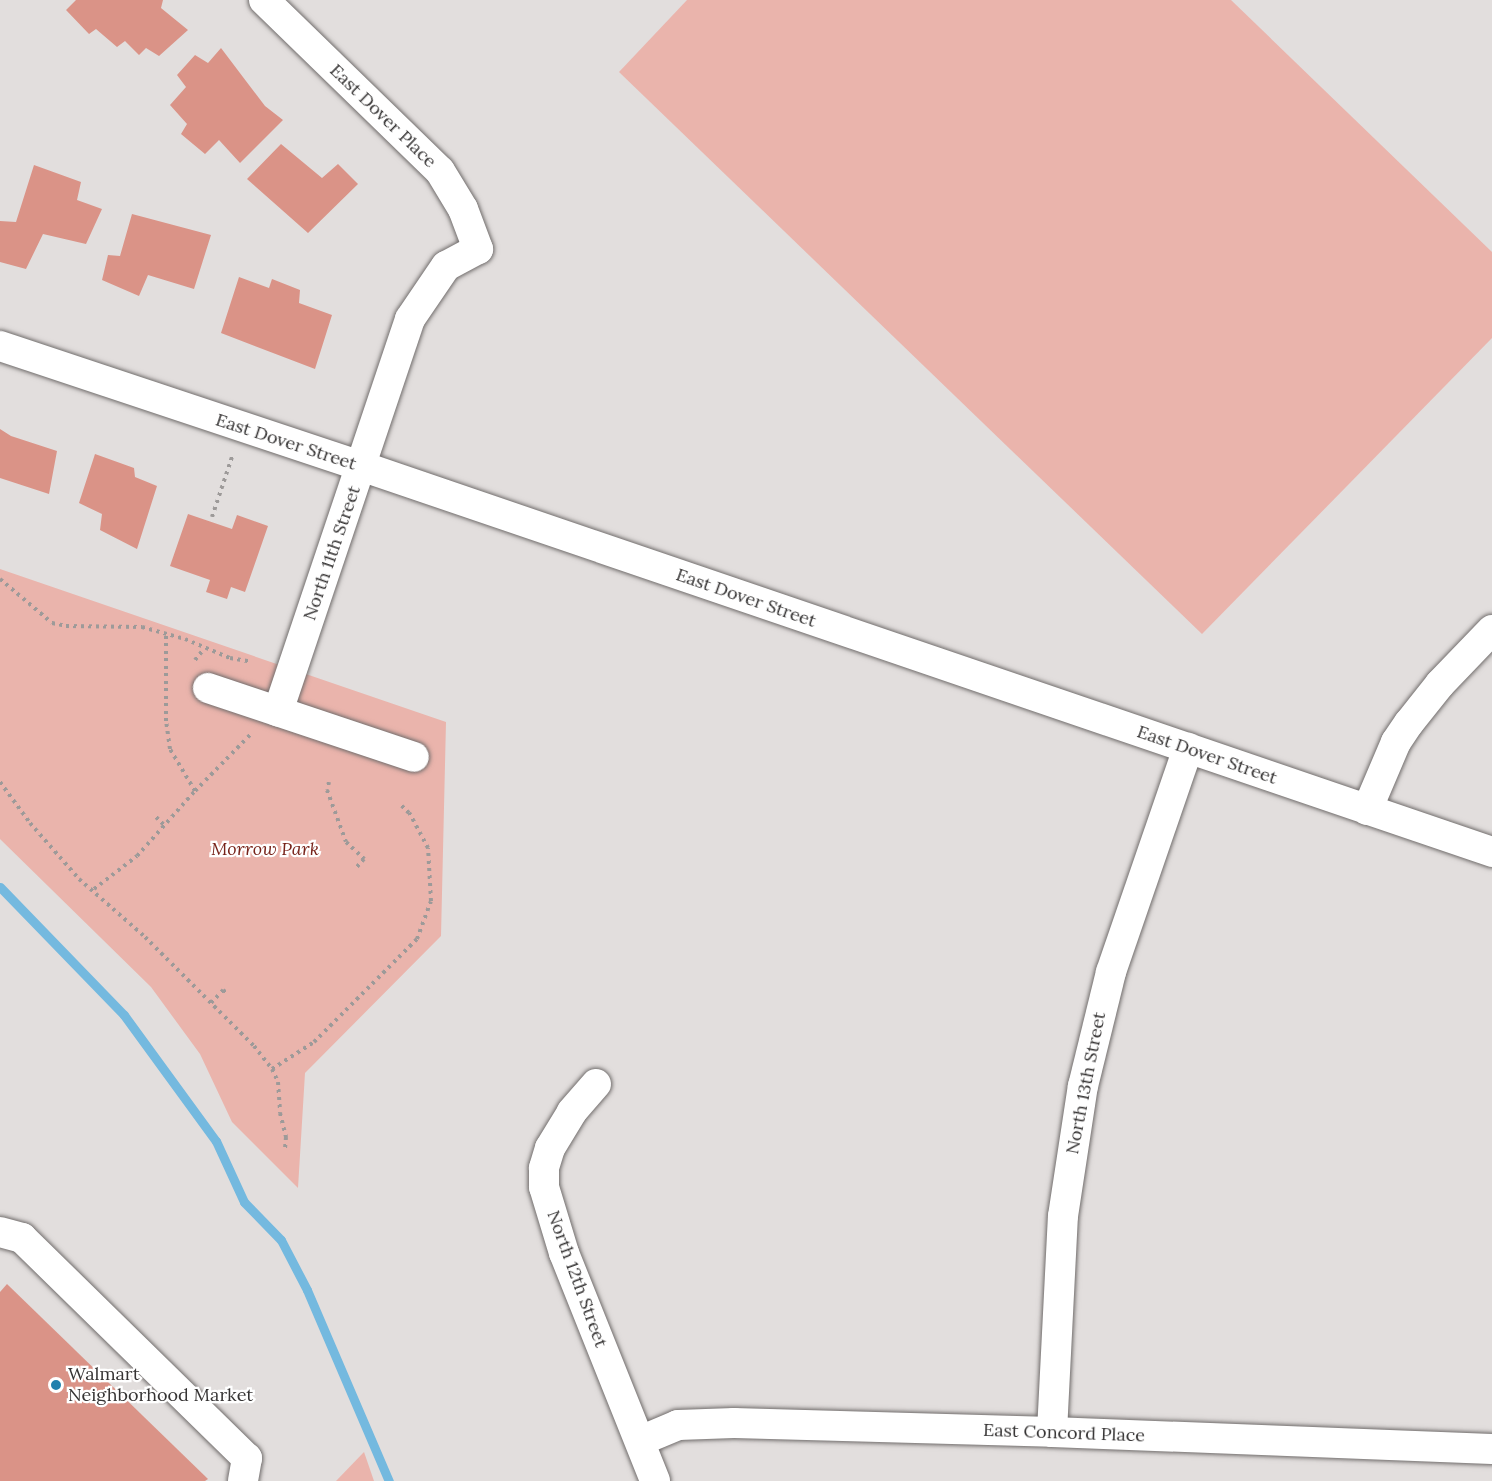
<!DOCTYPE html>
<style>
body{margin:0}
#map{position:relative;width:1492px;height:1481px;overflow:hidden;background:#e2dedd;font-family:Lora,serif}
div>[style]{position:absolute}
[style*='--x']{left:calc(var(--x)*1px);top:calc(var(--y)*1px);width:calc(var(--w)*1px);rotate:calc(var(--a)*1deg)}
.green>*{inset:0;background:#eab4ac}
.stream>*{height:9px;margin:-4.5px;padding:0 4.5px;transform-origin:4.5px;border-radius:4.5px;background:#74b9df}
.building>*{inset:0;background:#da9387}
.path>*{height:4px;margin-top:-2px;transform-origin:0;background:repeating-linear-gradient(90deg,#9d9a99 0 3px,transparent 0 7.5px)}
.roads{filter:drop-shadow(0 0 2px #716d6c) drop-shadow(0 0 2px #716d6c)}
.minor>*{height:30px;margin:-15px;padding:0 15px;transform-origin:15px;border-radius:15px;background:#fff}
.dots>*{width:16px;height:16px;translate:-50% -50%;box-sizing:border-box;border:3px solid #fff;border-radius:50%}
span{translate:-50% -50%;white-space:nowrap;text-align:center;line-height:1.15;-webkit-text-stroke:4.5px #fff;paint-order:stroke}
.street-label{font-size:18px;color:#353333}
.park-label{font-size:18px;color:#77231a;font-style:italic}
.poi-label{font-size:18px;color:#353333}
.left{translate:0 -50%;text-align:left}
</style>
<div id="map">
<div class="green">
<i style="clip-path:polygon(687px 0,1231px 0,1492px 252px,1492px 338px,1202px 634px,619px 72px)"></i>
<i style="clip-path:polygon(0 569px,446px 722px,441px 936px,305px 1073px,298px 1188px,232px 1122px,200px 1054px,151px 987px,0 839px)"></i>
<i style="clip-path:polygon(364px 1452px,374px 1481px,336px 1481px)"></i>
</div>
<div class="stream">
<i style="--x:0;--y:887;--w:178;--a:45.9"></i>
<i style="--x:124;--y:1015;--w:156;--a:53.9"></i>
<i style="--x:216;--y:1141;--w:67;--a:65.3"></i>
<i style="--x:244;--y:1202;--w:53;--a:45.8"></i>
<i style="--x:281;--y:1240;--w:56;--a:62.5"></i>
<i style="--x:307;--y:1290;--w:208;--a:66.8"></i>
</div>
<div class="building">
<i style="clip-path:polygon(76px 0,163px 0,161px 8px,188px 30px,159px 56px,146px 48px,139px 55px,125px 41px,117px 47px,96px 29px,89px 34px,66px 10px)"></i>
<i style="clip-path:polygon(221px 48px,265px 106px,283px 120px,240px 163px,219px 140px,205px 154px,181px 134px,187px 124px,170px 105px,186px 87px,177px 75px,195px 55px,208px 63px)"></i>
<i style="clip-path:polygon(281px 144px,322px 178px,338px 164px,358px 184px,308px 233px,247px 179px)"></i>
<i style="clip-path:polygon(34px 165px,81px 182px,77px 200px,102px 209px,86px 244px,43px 234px,26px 269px,0 262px,0 221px,16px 222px)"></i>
<i style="clip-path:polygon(132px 214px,211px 235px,194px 289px,148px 275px,139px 296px,102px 280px,108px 255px,120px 256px)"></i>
<i style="clip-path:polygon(239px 277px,269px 288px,272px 279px,300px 290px,299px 303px,332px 315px,315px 369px,221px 333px)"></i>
<i style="clip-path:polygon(0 429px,11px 436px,57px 451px,49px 494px,0 478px)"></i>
<i style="clip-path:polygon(95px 454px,134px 468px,135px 477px,157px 486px,137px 549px,100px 530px,102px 514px,79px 503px)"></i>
<i style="clip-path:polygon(188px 514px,232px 529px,237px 515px,268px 526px,245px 592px,231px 587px,227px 599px,206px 592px,210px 580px,170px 566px)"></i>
<i style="clip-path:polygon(7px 1284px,208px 1479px,205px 1481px,0 1481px,0 1292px)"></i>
</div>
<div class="path">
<i style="--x:212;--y:517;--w:66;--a:-71.6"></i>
<i style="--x:0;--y:579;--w:68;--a:40.2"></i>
<i style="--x:52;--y:623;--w:14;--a:12"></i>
<i style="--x:66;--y:626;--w:76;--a:0.8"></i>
<i style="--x:142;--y:627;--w:45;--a:15.6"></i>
<i style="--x:185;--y:639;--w:49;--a:22.9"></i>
<i style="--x:230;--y:658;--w:22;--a:10"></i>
<i style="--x:195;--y:660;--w:14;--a:-51"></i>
<i style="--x:0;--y:782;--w:51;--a:53.8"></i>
<i style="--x:30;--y:823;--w:74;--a:48.8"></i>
<i style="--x:79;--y:879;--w:88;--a:41.3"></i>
<i style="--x:145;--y:937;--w:154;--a:45"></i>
<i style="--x:254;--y:1046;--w:29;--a:52"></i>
<i style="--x:272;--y:1069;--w:50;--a:-32.7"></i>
<i style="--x:314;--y:1042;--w:146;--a:-45"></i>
<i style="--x:417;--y:939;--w:40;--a:-69.8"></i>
<i style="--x:431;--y:901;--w:53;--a:-93.2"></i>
<i style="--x:428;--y:848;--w:40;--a:-118"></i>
<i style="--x:409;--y:813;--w:13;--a:-135"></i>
<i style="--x:329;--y:782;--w:8;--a:104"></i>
<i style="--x:327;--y:790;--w:55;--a:69.9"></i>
<i style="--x:346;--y:842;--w:25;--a:43"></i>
<i style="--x:364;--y:859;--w:12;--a:132"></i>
<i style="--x:195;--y:791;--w:80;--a:-45.5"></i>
<i style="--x:156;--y:817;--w:13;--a:45"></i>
<i style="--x:94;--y:889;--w:54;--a:-37.5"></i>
<i style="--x:137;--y:856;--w:87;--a:-48.3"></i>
<i style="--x:195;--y:791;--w:49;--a:-120.8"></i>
<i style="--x:170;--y:749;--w:28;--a:-98"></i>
<i style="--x:166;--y:721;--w:88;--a:-90"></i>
<i style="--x:211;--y:1003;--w:18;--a:-47"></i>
<i style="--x:223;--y:990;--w:6;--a:39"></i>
<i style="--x:272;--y:1069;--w:14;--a:65"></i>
<i style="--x:278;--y:1082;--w:31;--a:86"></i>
<i style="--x:280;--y:1113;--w:25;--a:76"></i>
<i style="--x:286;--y:1137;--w:12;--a:95"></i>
</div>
<div class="roads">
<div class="minor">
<i style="--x:264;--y:0;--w:245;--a:44.2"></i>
<i style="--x:440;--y:171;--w:44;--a:58.8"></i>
<i style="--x:463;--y:209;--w:43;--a:69.4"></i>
<i style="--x:478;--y:249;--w:36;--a:152"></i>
<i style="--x:446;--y:266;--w:64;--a:124.2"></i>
<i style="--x:410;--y:319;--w:414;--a:108.6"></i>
<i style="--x:0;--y:346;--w:380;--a:18.4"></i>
<i style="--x:361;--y:466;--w:1195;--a:18.84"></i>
<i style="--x:208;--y:688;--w:217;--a:18.5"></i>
<i style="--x:1367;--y:810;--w:74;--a:-66.9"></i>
<i style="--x:1396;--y:742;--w:23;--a:-56"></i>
<i style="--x:1409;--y:723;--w:50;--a:-51.5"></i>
<i style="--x:1440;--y:684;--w:75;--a:-46.1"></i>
<i style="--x:596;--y:1084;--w:37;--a:131"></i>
<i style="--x:572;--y:1112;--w:42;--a:121.4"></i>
<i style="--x:550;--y:1148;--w:21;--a:107"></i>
<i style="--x:544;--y:1168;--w:19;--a:90"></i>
<i style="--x:544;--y:1187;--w:69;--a:73.1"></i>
<i style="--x:564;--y:1253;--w:245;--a:68.2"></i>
<i style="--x:0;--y:1232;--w:23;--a:15"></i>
<i style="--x:22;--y:1238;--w:315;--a:44.4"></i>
<i style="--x:247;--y:1458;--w:23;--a:100"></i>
<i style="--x:1052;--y:1432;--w:216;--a:-87.1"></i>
<i style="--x:1063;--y:1216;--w:132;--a:-81.3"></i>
<i style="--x:1083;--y:1086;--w:117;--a:-76.2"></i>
<i style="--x:1111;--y:972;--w:237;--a:-71"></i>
<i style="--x:640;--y:1441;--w:41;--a:-22.8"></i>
<i style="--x:678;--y:1425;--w:56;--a:-2"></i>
<i style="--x:734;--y:1423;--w:318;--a:1.6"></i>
<i style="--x:1052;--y:1432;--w:440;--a:2.2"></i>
</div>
</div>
<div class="dots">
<i style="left:56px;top:1385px;background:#2180ad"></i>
</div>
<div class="street-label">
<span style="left:383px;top:116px;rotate:44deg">East Dover Place</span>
<span style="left:286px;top:442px;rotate:18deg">East Dover Street</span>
<span style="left:332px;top:553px;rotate:-71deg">North 11th Street</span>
<span style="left:746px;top:598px;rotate:19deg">East Dover Street</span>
<span style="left:1207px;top:755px;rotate:19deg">East Dover Street</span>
<span style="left:1086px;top:1083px;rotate:-79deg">North 13th Street</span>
<span style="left:577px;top:1279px;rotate:70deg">North 12th Street</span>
<span style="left:1064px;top:1433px;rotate:2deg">East Concord Place</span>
</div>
<div class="park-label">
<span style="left:265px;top:849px">Morrow Park</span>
</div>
<div class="poi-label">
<span class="left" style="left:68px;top:1385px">Walmart<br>Neighborhood Market</span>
</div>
</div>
